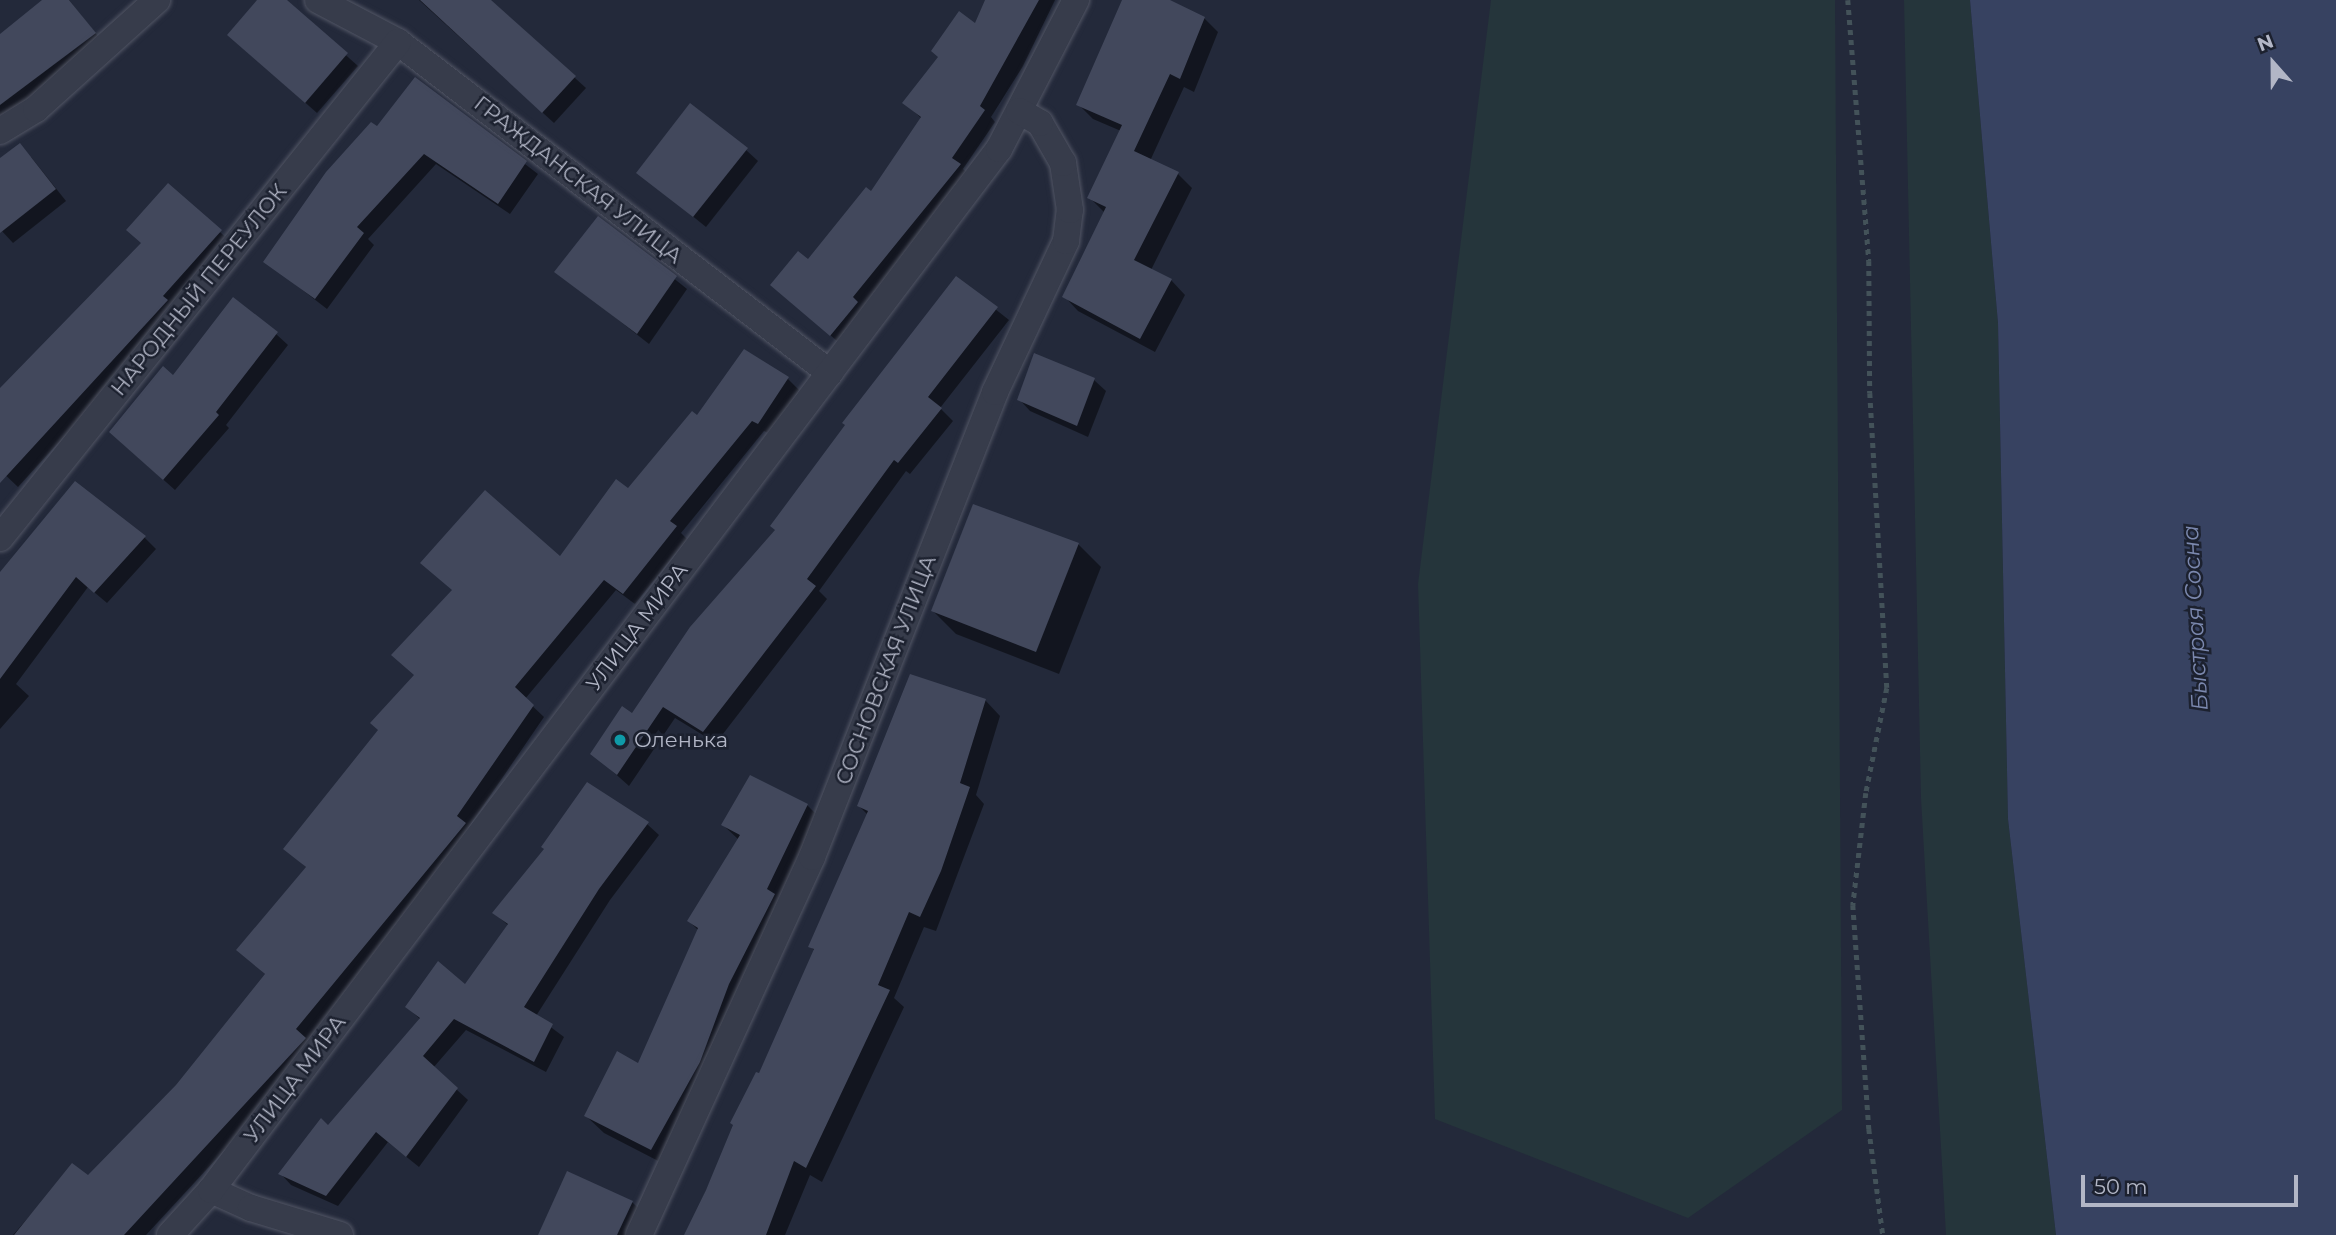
<!DOCTYPE html>
<meta charset="utf-8">
<style>
body{margin:0}
#map{position:relative;width:2336px;height:1235px;overflow:hidden;background:#23293a;font-family:Montserrat,sans-serif}
div>[style]{position:absolute}
[style*='--x']{left:calc(var(--x)*1px);top:calc(var(--y)*1px);width:calc(var(--w)*1px);rotate:calc(var(--a)*1deg)}
.green>*{inset:0;background:#25353b}
.water>*{inset:0;background:#374261}
.shadow>*{inset:0;background:#0007}
.building>*{inset:0;background:#42485c}
.path>*{height:4.5px;margin-top:-2.25px;transform-origin:0;background:repeating-linear-gradient(90deg,#435259 0 5px,transparent 0 10px)}
.roads{filter:drop-shadow(0 0 2px #525665) drop-shadow(0 0 2px #525665)}
.minor>*{height:26px;margin:-13px;padding:0 13px;transform-origin:13px;border-radius:13px;background:#373c4b}
.dots>*{width:19px;height:19px;translate:-50% -50%;box-sizing:border-box;border:4px solid #1c212f;border-radius:50%}
span{translate:-50% -50%;white-space:nowrap;text-align:center;line-height:1.15;-webkit-text-stroke:5px #1c212f;paint-order:stroke}
.street-label{font-size:21px;color:#b2b6c6}
.poi-label{font-size:21px;color:#b2b6c6}
.left{translate:0 -50%;text-align:left}
.water-label{font-size:23px;color:#7b88ae;font-style:italic}
.north{position:absolute;left:2238px;top:28px;width:70px;height:70px;-webkit-text-stroke:5px #1c212f;paint-order:stroke;rotate:339deg;font-size:19px;font-weight:700;line-height:28px;text-align:center;color:#b2b6c6}
.north::after{content:'';display:block;margin:auto;width:24px;height:32px;background:#b2b6c6;clip-path:polygon(50% 0,100% 100%,50% 72%,0 100%)}
.scale{position:absolute;left:2081px;top:1175px;width:217px;height:32px;box-sizing:border-box;border:4px solid #b2b6c6;border-top:0;padding-left:9px;font-size:21px;line-height:24px;white-space:nowrap;color:#b2b6c6;-webkit-text-stroke:5px #1c212f;paint-order:stroke}
</style>
<div id="map">
<div class="green">
<i style="clip-path:polygon(1491px 0,1835px 0,1842px 1110px,1688px 1218px,1435px 1119px,1418px 584px)"></i>
<i style="clip-path:polygon(1904px 0,1970px 0,1998px 323px,2008px 819px,2056px 1235px,1946px 1235px,1921px 798px)"></i>
</div>
<div class="water">
<i style="clip-path:polygon(1970px 0,2336px 0,2336px 1235px,2056px 1235px,2008px 819px,1998px 323px)"></i>
</div>
<div class="shadow">
<i style="clip-path:polygon(45px 0,69px 0,105px 45px,0 124px,0 36px)"></i>
<i style="clip-path:polygon(260px 0,284px 0,358px 66px,317px 113px,241px 46px)"></i>
<i style="clip-path:polygon(419px 0,489px 0,586px 88px,554px 123px)"></i>
<i style="clip-path:polygon(987px 0,1055px 0,1023px 66px,991px 117px,995px 122px,963px 169px,971px 177px,843px 346px,784px 296px,808px 262px,871px 193px,922px 119px,904px 102px,975px 26px)"></i>
<i style="clip-path:polygon(1124px 0,1166px 0,1204px 18px,1218px 32px,1194px 92px,1184px 87px,1150px 161px,1178px 174px,1192px 188px,1151px 270px,1171px 280px,1185px 295px,1155px 352px,1078px 311px,1064px 296px,1104px 212px,1089px 197px,1121px 131px,1093px 119px,1078px 104px)"></i>
<i style="clip-path:polygon(416px 80px,538px 174px,510px 214px,436px 164px,368px 239px,374px 245px,327px 309px,265px 261px)"></i>
<i style="clip-path:polygon(746px 150px,758px 161px,706px 227px,638px 172px)"></i>
<i style="clip-path:polygon(31px 157px,66px 201px,13px 243px,0 229px,0 161px)"></i>
<i style="clip-path:polygon(168px 185px,232px 243px,178px 312px,18px 487px,0 470px,0 391px,142px 243px)"></i>
<i style="clip-path:polygon(599px 218px,687px 289px,649px 344px,556px 271px)"></i>
<i style="clip-path:polygon(956px 278px,1009px 320px,940px 408px,953px 421px,910px 474px,906px 471px,819px 591px,827px 599px,716px 743px,675px 718px,629px 786px,592px 753px,632px 716px,777px 530px)"></i>
<i style="clip-path:polygon(276px 334px,288px 345px,226px 425px,229px 428px,175px 490px,122px 443px,173px 377px)"></i>
<i style="clip-path:polygon(788px 379px,799px 390px,770px 434px,764px 431px,681px 533px,687px 539px,635px 604px,616px 590px,525px 699px,544px 717px,468px 828px,476px 836px,307px 1041px,316px 1051px,146px 1235px,13px 1235px,73px 1166px,88px 1178px,177px 1086px,266px 975px,238px 950px,307px 868px,286px 849px,698px 417px)"></i>
<i style="clip-path:polygon(1094px 380px,1106px 391px,1088px 437px,1030px 411px,1019px 399px)"></i>
<i style="clip-path:polygon(144px 537px,156px 549px,107px 603px,88px 587px,16px 684px,29px 696px,0 729px,0 578px)"></i>
<i style="clip-path:polygon(1078px 544px,1101px 567px,1059px 674px,956px 634px,933px 611px)"></i>
<i style="clip-path:polygon(985px 700px,1000px 716px,976px 795px,984px 804px,936px 931px,924px 927px,894px 998px,904px 1007px,822px 1182px,810px 1175px,785px 1235px,691px 1235px,688px 1230px,815px 951px,810px 946px,868px 815px,859px 806px)"></i>
<i style="clip-path:polygon(807px 805px,824px 822px,668px 1166px,604px 1133px,586px 1116px,639px 1065px,699px 931px,689px 921px,739px 840px,723px 825px)"></i>
<i style="clip-path:polygon(647px 824px,659px 835px,610px 900px,536px 1016px,564px 1037px,546px 1072px,466px 1030px,433px 1068px,468px 1100px,419px 1167px,388px 1142px,338px 1206px,291px 1185px,280px 1173px,329px 1128px,421px 1020px,407px 1007px,465px 986px,509px 926px,494px 913px)"></i>
<i style="clip-path:polygon(632px 1202px,649px 1219px,642px 1235px,540px 1235px)"></i>
</div>
<div class="building">
<i style="clip-path:polygon(42px 0,69px 0,96px 33px,0 105px,0 34px)"></i>
<i style="clip-path:polygon(257px 0,287px 0,348px 53px,305px 103px,227px 35px)"></i>
<i style="clip-path:polygon(420px 0,491px 0,576px 76px,542px 113px)"></i>
<i style="clip-path:polygon(985px 0,1039px 0,980px 106px,985px 110px,952px 158px,961px 164px,853px 297px,858px 302px,830px 336px,770px 285px,798px 251px,808px 259px,866px 187px,871px 191px,921px 117px,902px 103px,938px 57px,931px 51px,959px 11px,975px 23px)"></i>
<i style="clip-path:polygon(1122px 0,1170px 0,1205px 17px,1180px 79px,1170px 74px,1134px 151px,1179px 172px,1134px 260px,1172px 279px,1140px 339px,1062px 297px,1106px 207px,1087px 198px,1122px 125px,1076px 105px)"></i>
<i style="clip-path:polygon(415px 77px,527px 161px,498px 204px,424px 154px,357px 227px,364px 233px,315px 299px,263px 262px,326px 172px,371px 122px,377px 126px)"></i>
<i style="clip-path:polygon(690px 103px,748px 148px,693px 217px,636px 173px)"></i>
<i style="clip-path:polygon(20px 143px,56px 189px,0 233px,0 158px)"></i>
<i style="clip-path:polygon(168px 183px,222px 230px,163px 296px,168px 300px,0 483px,0 388px,141px 243px,126px 230px)"></i>
<i style="clip-path:polygon(598px 216px,677px 276px,637px 334px,554px 272px)"></i>
<i style="clip-path:polygon(956px 276px,998px 307px,928px 397px,942px 408px,898px 463px,894px 460px,807px 579px,816px 586px,703px 732px,663px 707px,617px 775px,590px 754px,622px 706px,632px 713px,690px 627px,775px 530px,770px 526px,845px 425px,842px 423px)"></i>
<i style="clip-path:polygon(233px 297px,278px 332px,216px 412px,219px 415px,163px 480px,109px 432px,163px 366px,173px 375px)"></i>
<i style="clip-path:polygon(744px 349px,789px 377px,758px 424px,752px 421px,670px 521px,677px 526px,623px 594px,604px 580px,515px 687px,534px 705px,457px 816px,466px 823px,296px 1029px,306px 1038px,124px 1235px,14px 1235px,72px 1163px,88px 1175px,176px 1085px,265px 974px,236px 950px,306px 867px,283px 849px,378px 730px,370px 723px,414px 675px,391px 655px,452px 590px,420px 563px,485px 490px,560px 556px,616px 479px,628px 488px,692px 411px,697px 415px)"></i>
<i style="clip-path:polygon(1034px 353px,1095px 378px,1077px 426px,1017px 400px)"></i>
<i style="clip-path:polygon(75px 481px,146px 536px,94px 593px,76px 577px,0 679px,0 572px)"></i>
<i style="clip-path:polygon(973px 504px,1079px 543px,1036px 652px,931px 611px)"></i>
<i style="clip-path:polygon(910px 674px,986px 699px,960px 783px,970px 787px,941px 871px,920px 917px,909px 912px,878px 985px,890px 990px,806px 1168px,794px 1161px,766px 1235px,684px 1235px,706px 1190px,733px 1125px,730px 1123px,756px 1072px,759px 1073px,814px 949px,808px 947px,868px 811px,857px 806px)"></i>
<i style="clip-path:polygon(750px 775px,808px 804px,767px 889px,775px 894px,729px 984px,700px 1062px,651px 1150px,584px 1116px,617px 1051px,638px 1063px,698px 928px,687px 921px,740px 835px,721px 825px)"></i>
<i style="clip-path:polygon(587px 782px,649px 822px,599px 889px,524px 1007px,553px 1024px,534px 1062px,454px 1019px,423px 1056px,458px 1088px,406px 1157px,376px 1132px,326px 1196px,278px 1174px,321px 1118px,328px 1125px,420px 1018px,405px 1007px,438px 961px,465px 984px,508px 924px,492px 913px,544px 849px,541px 847px)"></i>
<i style="clip-path:polygon(567px 1171px,633px 1201px,617px 1235px,538px 1235px)"></i>
</div>
<div class="path">
<i style="--x:1848;--y:0;--w:262;--a:85.4"></i>
<i style="--x:1869;--y:261;--w:132;--a:89.6"></i>
<i style="--x:1870;--y:393;--w:295;--a:86.7"></i>
<i style="--x:1887;--y:688;--w:107;--a:101.3"></i>
<i style="--x:1866;--y:793;--w:113;--a:96.6"></i>
<i style="--x:1853;--y:905;--w:225;--a:85.9"></i>
<i style="--x:1869;--y:1129;--w:107;--a:82.5"></i>
</div>
<div class="roads">
<div class="minor">
<i style="--x:318;--y:0;--w:90;--a:27.7"></i>
<i style="--x:398;--y:42;--w:544;--a:37.46"></i>
<i style="--x:0;--y:131;--w:42;--a:-31.4"></i>
<i style="--x:36;--y:109;--w:163;--a:-42"></i>
<i style="--x:0;--y:538;--w:636;--a:-51.26"></i>
<i style="--x:211;--y:1190;--w:44;--a:24.2"></i>
<i style="--x:251;--y:1208;--w:93;--a:16.9"></i>
<i style="--x:170;--y:1235;--w:61;--a:-47.7"></i>
<i style="--x:211;--y:1190;--w:1306;--a:-52.88"></i>
<i style="--x:999;--y:149;--w:168;--a:-62.7"></i>
<i style="--x:639;--y:1235;--w:416;--a:-65.4"></i>
<i style="--x:812;--y:857;--w:500;--a:-68.5"></i>
<i style="--x:995;--y:392;--w:167;--a:-64.8"></i>
<i style="--x:1066;--y:241;--w:31;--a:-83"></i>
<i style="--x:1070;--y:210;--w:48;--a:-98.5"></i>
<i style="--x:1063;--y:163;--w:46;--a:-119.9"></i>
<i style="--x:1040;--y:123;--w:24;--a:-150"></i>
</div>
</div>
<div class="dots">
<i style="left:620px;top:740px;background:#0f9aa8"></i>
</div>
<div class="street-label">
<span style="left:578px;top:180px;rotate:38deg">ГРАЖДАНСКАЯ УЛИЦА</span>
<span style="left:199px;top:290px;rotate:-51deg">НАРОДНЫЙ ПЕРЕУЛОК</span>
<span style="left:637px;top:627px;rotate:-53deg">УЛИЦА МИРА</span>
<span style="left:886px;top:670px;rotate:-69deg">СОСНОВСКАЯ УЛИЦА</span>
<span style="left:295px;top:1079px;rotate:-53deg">УЛИЦА МИРА</span>
</div>
<div class="poi-label">
<span class="left" style="left:634px;top:740px">Оленька</span>
</div>
<div class="water-label">
<span style="left:2195px;top:618px;rotate:-93deg">Быстрая Сосна</span>
</div>
<div class="north">N</div>
<div class="scale">50 m</div>
</div>
